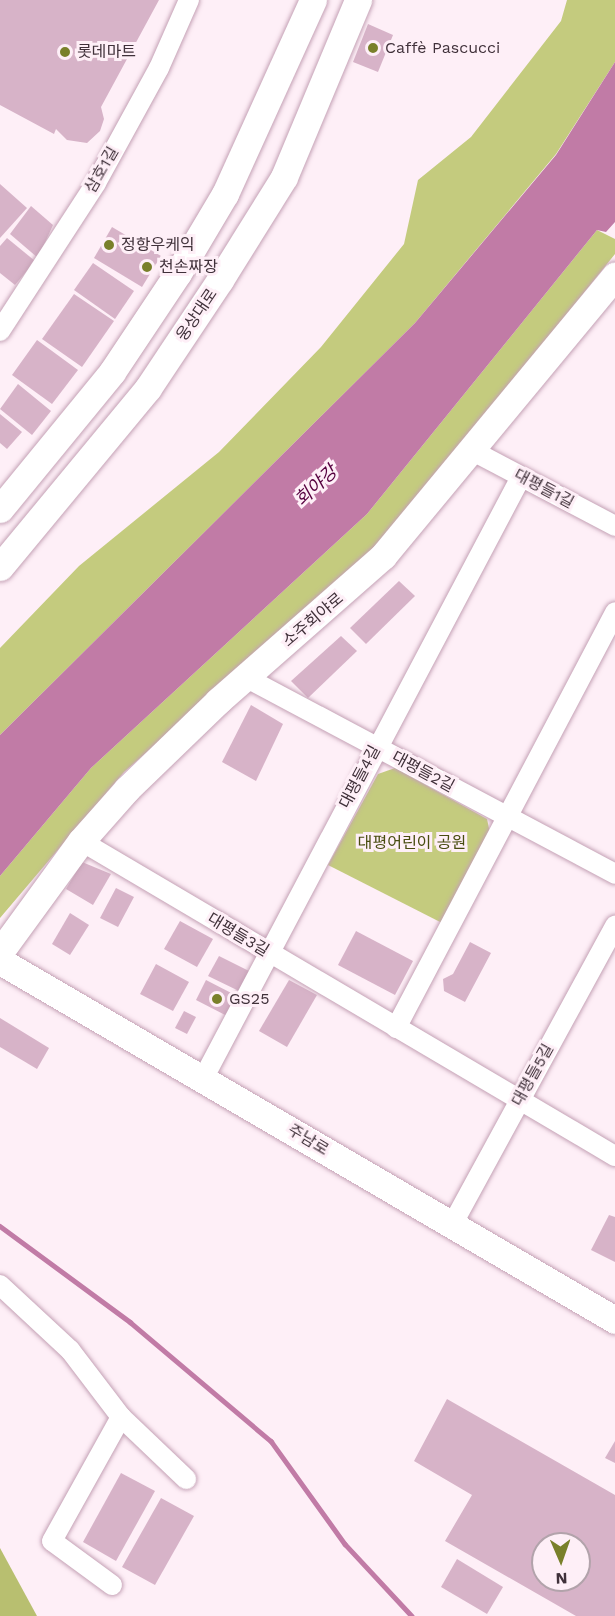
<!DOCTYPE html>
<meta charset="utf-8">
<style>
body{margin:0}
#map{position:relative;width:615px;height:1616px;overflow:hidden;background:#feeff7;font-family:"Work Sans","Noto Sans KR",sans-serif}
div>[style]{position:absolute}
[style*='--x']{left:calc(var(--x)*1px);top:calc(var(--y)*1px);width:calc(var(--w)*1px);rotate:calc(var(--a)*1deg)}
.green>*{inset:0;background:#c4cb7e}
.forest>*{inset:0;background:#b8bf70}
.water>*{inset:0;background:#c17ba6}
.stream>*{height:4.5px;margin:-2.25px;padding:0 2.25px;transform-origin:2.25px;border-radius:2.25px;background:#c17ba6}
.building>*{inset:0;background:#d7b3c8}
.roads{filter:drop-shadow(0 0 2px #c4a1b5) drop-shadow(0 0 2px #c4a1b5)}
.street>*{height:20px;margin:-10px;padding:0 10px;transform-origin:10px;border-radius:10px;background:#fff}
.secondary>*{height:27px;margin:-13.5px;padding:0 13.5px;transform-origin:13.5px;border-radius:13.5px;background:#fff}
.dots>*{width:16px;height:16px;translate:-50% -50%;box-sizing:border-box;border:3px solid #feeff7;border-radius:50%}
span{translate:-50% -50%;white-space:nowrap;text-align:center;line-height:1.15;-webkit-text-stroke:6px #feeff7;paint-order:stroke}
.poi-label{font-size:16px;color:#40313a}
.left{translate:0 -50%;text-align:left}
.street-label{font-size:16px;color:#40313a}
.park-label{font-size:16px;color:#484c10}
.water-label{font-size:18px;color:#56003f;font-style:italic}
.north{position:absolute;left:531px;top:1532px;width:60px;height:60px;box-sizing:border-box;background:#feeff7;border:2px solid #b2a3ab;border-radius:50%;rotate:178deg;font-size:16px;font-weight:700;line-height:24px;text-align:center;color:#40313a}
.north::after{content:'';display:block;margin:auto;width:21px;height:27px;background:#79802a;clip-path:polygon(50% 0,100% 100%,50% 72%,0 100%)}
</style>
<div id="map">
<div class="green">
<i style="clip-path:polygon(567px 0,615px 0,615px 62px,556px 154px,415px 323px,0 735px,0 648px,79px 566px,219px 452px,321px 347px,404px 244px,418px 180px,471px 137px,561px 21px)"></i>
<i style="clip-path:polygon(597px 230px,615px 239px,615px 254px,398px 524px,338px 584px,124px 772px,0 918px,0 876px,91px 768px,367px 514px)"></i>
<i style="clip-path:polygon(395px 768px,487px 819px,490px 833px,444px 924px,328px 865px,378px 774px)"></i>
</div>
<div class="forest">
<i style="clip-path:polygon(0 1548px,37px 1616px,0 1616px)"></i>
</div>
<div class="water">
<i style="clip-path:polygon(615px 62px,615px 222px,606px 232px,597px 230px,367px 514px,91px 768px,0 876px,0 735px,415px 323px,556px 155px)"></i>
</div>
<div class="stream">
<i style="--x:0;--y:1226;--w:162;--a:36.4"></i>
<i style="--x:130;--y:1322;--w:185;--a:40.2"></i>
<i style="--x:271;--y:1441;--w:127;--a:54.3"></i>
<i style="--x:345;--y:1544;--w:98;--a:47.1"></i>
</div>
<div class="building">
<i style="clip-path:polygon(0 0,159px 0,101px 107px,104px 119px,100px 131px,87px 143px,67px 140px,56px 129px,54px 134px,0 105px)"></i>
<i style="clip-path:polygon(368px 24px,393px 35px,378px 72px,353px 62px)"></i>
<i style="clip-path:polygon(0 184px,27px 208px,0 238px)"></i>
<i style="clip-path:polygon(31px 206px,53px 225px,38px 258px,10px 234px)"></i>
<i style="clip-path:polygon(112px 227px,161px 256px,142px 287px,94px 258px)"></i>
<i style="clip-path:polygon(7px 238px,35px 261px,15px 285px,0 273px,0 246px)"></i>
<i style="clip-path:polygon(93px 263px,134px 291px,115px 319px,74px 290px)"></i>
<i style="clip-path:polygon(74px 294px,114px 321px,82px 367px,42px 339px)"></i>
<i style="clip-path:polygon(37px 340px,78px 370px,52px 404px,12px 375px)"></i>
<i style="clip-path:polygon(18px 384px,51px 411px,32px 435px,0 409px)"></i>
<i style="clip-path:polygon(0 414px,22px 432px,7px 449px,0 443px)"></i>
<i style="clip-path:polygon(399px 581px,415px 596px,366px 644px,350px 628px)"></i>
<i style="clip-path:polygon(341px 636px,357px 651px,308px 698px,291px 681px)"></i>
<i style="clip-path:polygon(251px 705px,283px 724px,256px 781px,222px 762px)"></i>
<i style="clip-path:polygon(82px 862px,111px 874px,93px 905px,66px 889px)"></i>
<i style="clip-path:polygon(116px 888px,134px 897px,118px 927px,100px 918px)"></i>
<i style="clip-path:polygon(70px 913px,89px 925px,70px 955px,52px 944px)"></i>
<i style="clip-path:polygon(180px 921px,213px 939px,197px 967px,164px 949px)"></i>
<i style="clip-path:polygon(356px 931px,413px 961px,395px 995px,338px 965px)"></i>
<i style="clip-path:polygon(470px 942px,491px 953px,465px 1002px,444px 991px,443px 979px,453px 974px)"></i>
<i style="clip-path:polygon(219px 956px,251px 972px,241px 992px,208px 976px)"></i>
<i style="clip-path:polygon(156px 964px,189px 982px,173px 1011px,140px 994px)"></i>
<i style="clip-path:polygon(206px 980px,239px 997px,229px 1017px,196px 1000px)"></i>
<i style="clip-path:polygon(289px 980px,317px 995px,287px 1047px,259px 1031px)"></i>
<i style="clip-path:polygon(184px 1011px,196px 1017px,187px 1034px,175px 1028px)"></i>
<i style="clip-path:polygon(0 1018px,49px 1048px,37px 1069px,0 1047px)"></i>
<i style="clip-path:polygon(609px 1215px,615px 1217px,615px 1262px,591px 1250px)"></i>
<i style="clip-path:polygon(evenodd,447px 1399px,615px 1495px,615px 1616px,576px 1616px,445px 1541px,472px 1495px,414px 1461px,447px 1399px,543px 1544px,579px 1544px,579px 1580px,543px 1580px,543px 1544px)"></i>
<i style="clip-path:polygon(615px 1441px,615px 1463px,605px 1458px)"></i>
<i style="clip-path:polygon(121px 1473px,155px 1491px,116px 1561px,83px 1542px)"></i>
<i style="clip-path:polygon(161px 1498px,194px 1516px,155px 1585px,122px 1567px)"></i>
<i style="clip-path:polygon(457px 1559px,503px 1587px,487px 1614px,441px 1587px)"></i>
</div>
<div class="roads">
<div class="street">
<i style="--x:0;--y:331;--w:176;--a:-57"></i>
<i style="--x:96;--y:183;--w:131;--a:-61.3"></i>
<i style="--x:159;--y:68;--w:74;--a:-66.2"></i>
<i style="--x:473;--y:451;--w:161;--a:27.8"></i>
<i style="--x:245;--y:677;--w:419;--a:28"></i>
<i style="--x:81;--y:841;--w:620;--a:30.54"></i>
<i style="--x:396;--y:1028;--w:470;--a:-62.2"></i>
<i style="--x:203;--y:1079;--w:681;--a:-62.16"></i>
<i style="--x:452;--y:1225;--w:341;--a:-61.4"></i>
<i style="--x:0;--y:1285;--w:96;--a:42.9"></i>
<i style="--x:70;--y:1350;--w:84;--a:52.7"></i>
<i style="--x:121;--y:1417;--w:90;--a:43.6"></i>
<i style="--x:112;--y:1585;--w:74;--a:-143.7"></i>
<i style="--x:52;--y:1541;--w:142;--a:-60.9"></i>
</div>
<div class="secondary">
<i style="--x:0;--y:509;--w:177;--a:-50.7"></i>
<i style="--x:112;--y:372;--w:119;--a:-56.3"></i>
<i style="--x:178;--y:273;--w:92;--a:-59.3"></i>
<i style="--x:225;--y:194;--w:213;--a:-65.6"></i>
<i style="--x:0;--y:567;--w:232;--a:-50.4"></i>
<i style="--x:148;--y:388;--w:130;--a:-56.3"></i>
<i style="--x:220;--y:280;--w:121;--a:-58.1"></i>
<i style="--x:284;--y:177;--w:192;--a:-67.3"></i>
<i style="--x:0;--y:952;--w:137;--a:-53.9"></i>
<i style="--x:81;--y:841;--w:69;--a:-48.5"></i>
<i style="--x:127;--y:789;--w:127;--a:-44"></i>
<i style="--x:218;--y:701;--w:220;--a:-41.3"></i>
<i style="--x:383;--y:556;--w:364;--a:-50.4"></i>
<i style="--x:0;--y:961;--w:712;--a:30.27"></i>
</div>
</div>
<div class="dots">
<i style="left:373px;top:48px;background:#79802a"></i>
<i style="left:65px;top:52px;background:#79802a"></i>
<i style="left:109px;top:245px;background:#79802a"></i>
<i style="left:147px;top:267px;background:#79802a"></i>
<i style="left:217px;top:999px;background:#79802a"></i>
</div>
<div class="poi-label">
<span class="left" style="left:385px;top:48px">Caffè Pascucci</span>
<span class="left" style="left:77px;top:52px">롯데마트</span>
<span class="left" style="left:121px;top:245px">정항우케익</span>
<span class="left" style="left:159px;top:267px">천손짜장</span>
<span class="left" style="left:229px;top:999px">GS25</span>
</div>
<div class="street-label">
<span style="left:102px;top:170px;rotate:-60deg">삼호1길</span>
<span style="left:197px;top:315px;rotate:-56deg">웅상대로</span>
<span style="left:544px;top:489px;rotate:28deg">대평들1길</span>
<span style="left:313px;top:620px;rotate:-40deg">소주회야로</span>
<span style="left:423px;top:772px;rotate:28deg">대평들2길</span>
<span style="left:360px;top:777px;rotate:-62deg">대평들4길</span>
<span style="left:238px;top:935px;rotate:31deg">대평들3길</span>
<span style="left:533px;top:1075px;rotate:-61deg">대평들5길</span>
<span style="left:308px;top:1140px;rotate:31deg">주남로</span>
</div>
<div class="park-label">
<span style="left:412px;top:843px">대평어린이 공원</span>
</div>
<div class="water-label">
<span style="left:316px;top:486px;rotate:-43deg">회야강</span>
</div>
<div class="north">N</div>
</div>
